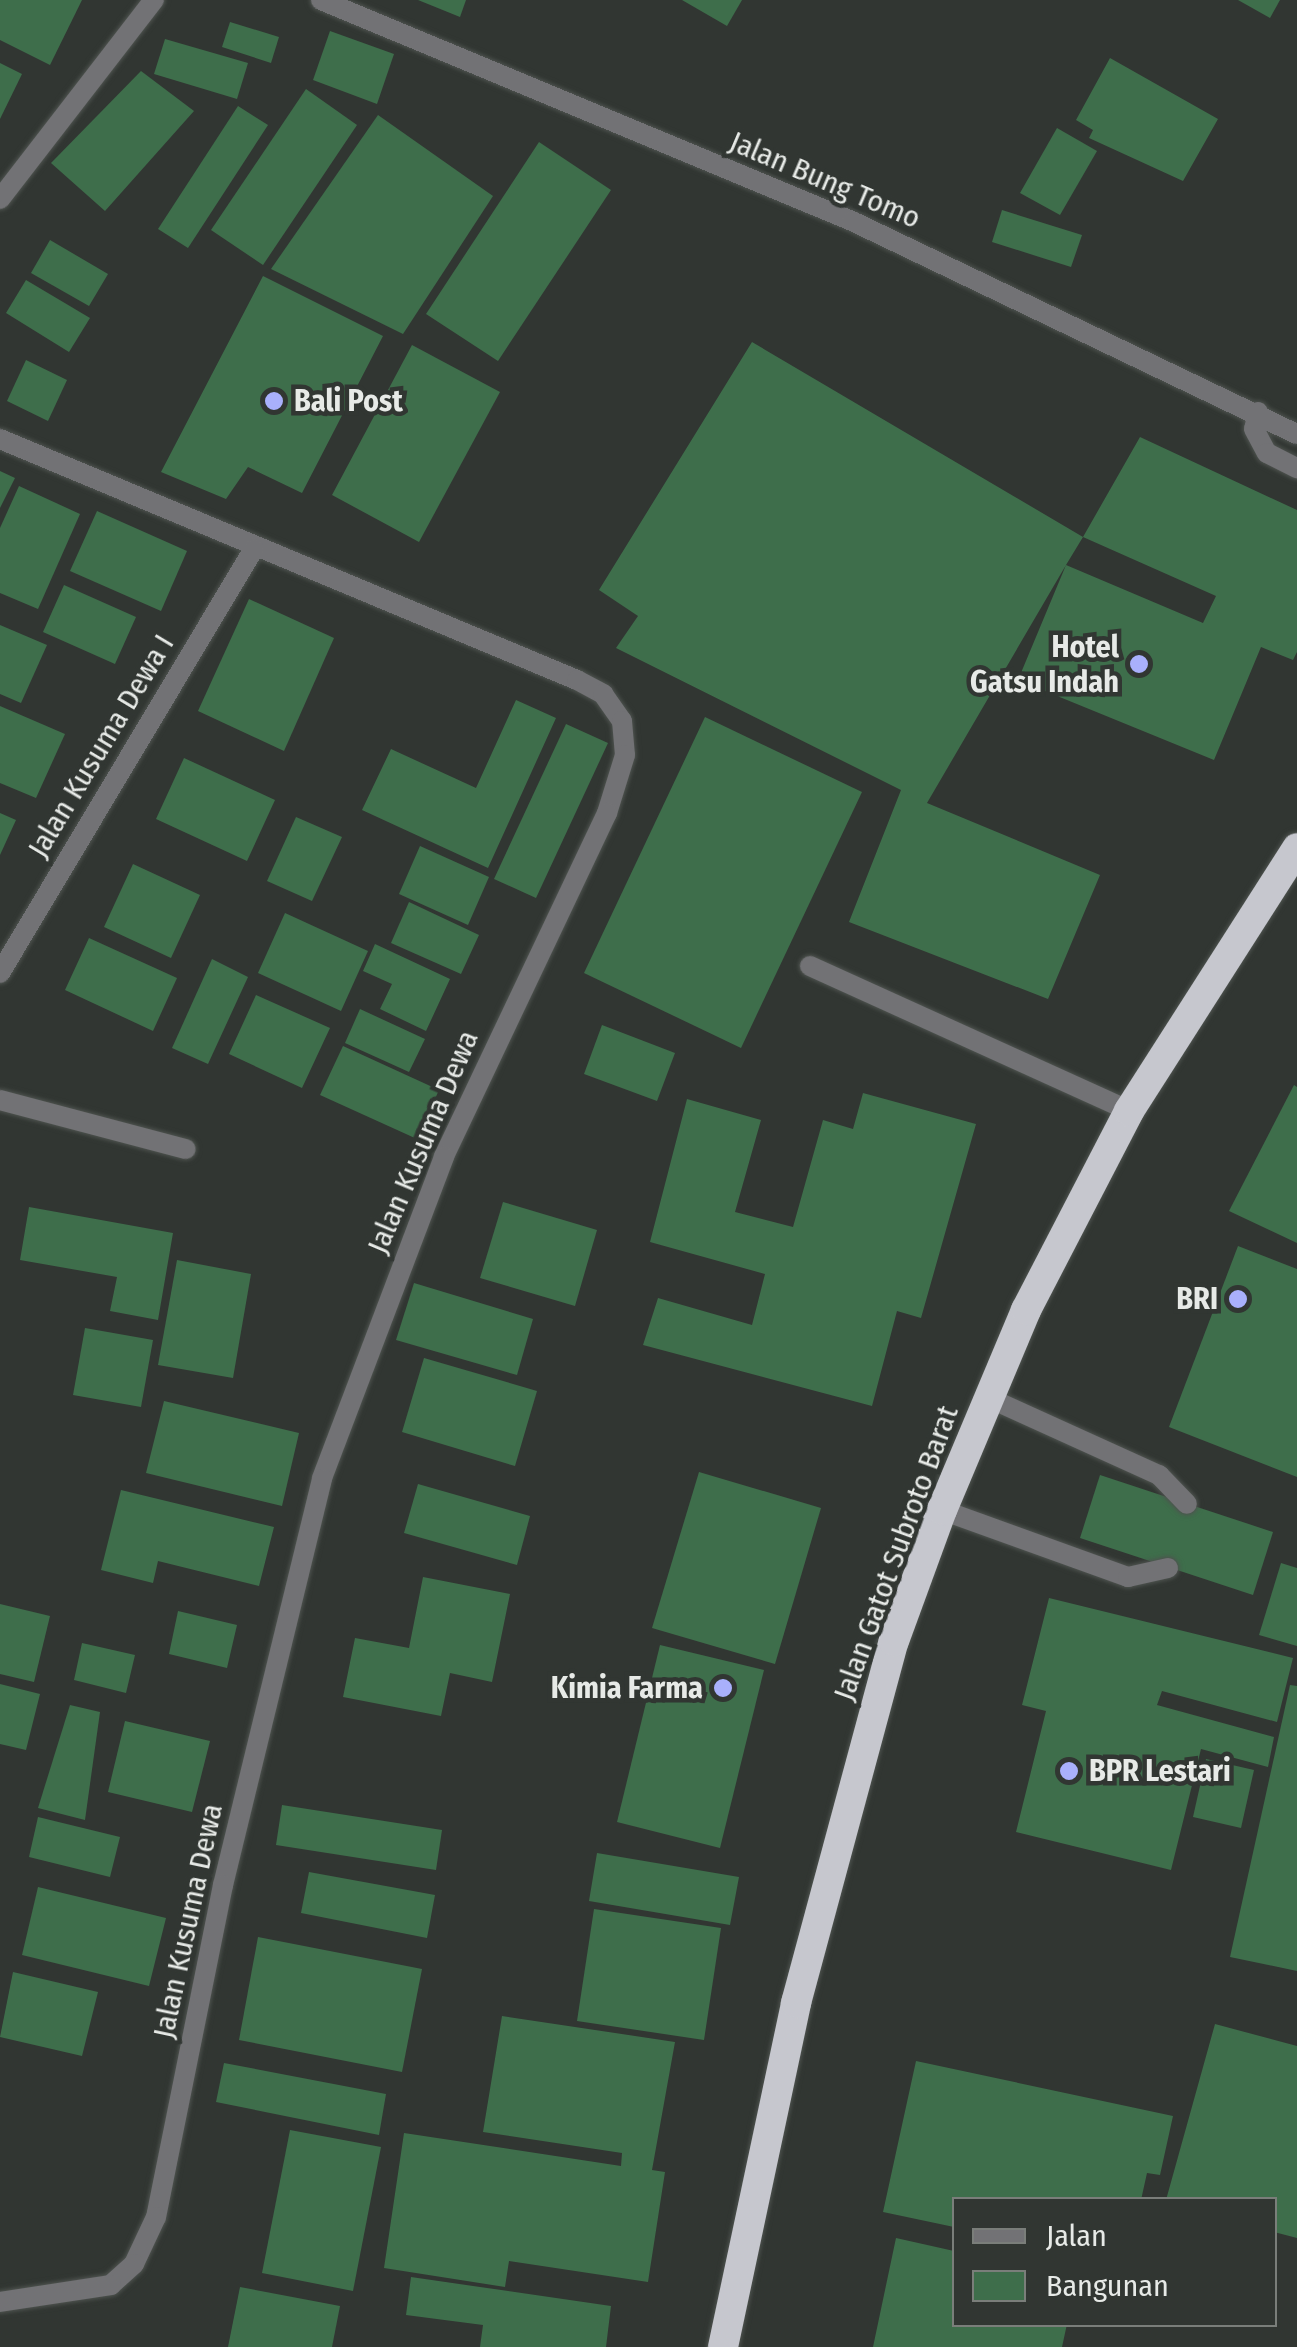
<!DOCTYPE html>
<style>
body{margin:0}
#map{position:relative;width:1297px;height:2347px;overflow:hidden;background:#313632;font-family:"Fira Sans Condensed",sans-serif}
div>[style]{position:absolute}
[style*='--x']{left:calc(var(--x)*1px);top:calc(var(--y)*1px);width:calc(var(--w)*1px);rotate:calc(var(--a)*1deg)}
.building>*{inset:0;background:#3e6e4b}
.roads{filter:drop-shadow(0 0 2px #4e534f) drop-shadow(0 0 2px #4e534f)}
.lane>*{height:20px;margin:-10px;padding:0 10px;transform-origin:10px;border-radius:10px;background:#727275}
.street>*{height:20px;margin:-10px;padding:0 10px;transform-origin:10px;border-radius:10px;background:#727275}
.highway>*{height:30px;margin:-15px;padding:0 15px;transform-origin:15px;border-radius:15px;background:#c6c7ce}
.dots>*{width:28px;height:28px;translate:-50% -50%;box-sizing:border-box;border:5px solid #313632;border-radius:50%}
span{translate:-50% -50%;white-space:nowrap;text-align:center;line-height:1.15;-webkit-text-stroke:9px #313632;paint-order:stroke}
.street-label{font-size:30px;color:#e7eae7}
.poi-label{font-size:30px;color:#e7eae7;font-weight:700}
.left{translate:0 -50%;text-align:left}
.right{translate:-100% -50%;text-align:right}
.legend{position:absolute;left:952px;top:2197px;width:325px;height:130px;box-sizing:border-box;background:#313632;border:2px solid #7a7e7a;margin:0;padding:12px 18px;list-style:none;font-size:30px;color:#e7eae7}
.legend li{display:flex;align-items:center;gap:20px;height:50px}
.legend b{width:50px;border:2px solid #7a7e7a}
</style>
<div id="map">
<div class="building">
<i style="clip-path:polygon(0 0,82px 0,50px 65px,0 40px)"></i>
<i style="clip-path:polygon(418px 0,466px 0,460px 17px)"></i>
<i style="clip-path:polygon(682px 0,742px 0,727px 26px)"></i>
<i style="clip-path:polygon(1238px 0,1280px 0,1270px 18px)"></i>
<i style="clip-path:polygon(230px 22px,279px 37px,271px 63px,222px 47px)"></i>
<i style="clip-path:polygon(330px 31px,394px 54px,377px 104px,313px 80px)"></i>
<i style="clip-path:polygon(165px 39px,248px 63px,237px 99px,154px 74px)"></i>
<i style="clip-path:polygon(1110px 58px,1218px 119px,1183px 181px,1089px 138px,1093px 130px,1076px 120px)"></i>
<i style="clip-path:polygon(0 63px,22px 74px,0 119px)"></i>
<i style="clip-path:polygon(141px 71px,194px 111px,105px 211px,51px 163px)"></i>
<i style="clip-path:polygon(306px 89px,357px 125px,263px 265px,211px 230px)"></i>
<i style="clip-path:polygon(238px 106px,268px 125px,188px 248px,158px 229px)"></i>
<i style="clip-path:polygon(378px 115px,493px 196px,403px 334px,271px 269px)"></i>
<i style="clip-path:polygon(1057px 128px,1097px 151px,1060px 215px,1020px 193px)"></i>
<i style="clip-path:polygon(539px 142px,611px 190px,498px 361px,426px 314px)"></i>
<i style="clip-path:polygon(1002px 210px,1082px 235px,1071px 267px,992px 242px)"></i>
<i style="clip-path:polygon(50px 240px,108px 274px,89px 306px,31px 273px)"></i>
<i style="clip-path:polygon(263px 276px,383px 336px,302px 493px,248px 467px,226px 499px,161px 472px)"></i>
<i style="clip-path:polygon(26px 280px,90px 318px,69px 352px,6px 313px)"></i>
<i style="clip-path:polygon(evenodd,752px 342px,1083px 537px,1140px 437px,1297px 510px,1297px 652px,1293px 660px,1261px 647px,1214px 760px,1018px 680px,1066px 565px,927px 803px,1100px 875px,1048px 999px,849px 922px,901px 790px,616px 648px,638px 616px,599px 590px,752px 342px,1083px 537px,1216px 596px,1203px 623px,1066px 565px,1083px 537px)"></i>
<i style="clip-path:polygon(412px 345px,500px 392px,419px 542px,332px 495px)"></i>
<i style="clip-path:polygon(26px 360px,67px 380px,48px 421px,7px 401px)"></i>
<i style="clip-path:polygon(0 471px,15px 478px,0 508px)"></i>
<i style="clip-path:polygon(19px 486px,80px 514px,38px 609px,0 593px,0 528px)"></i>
<i style="clip-path:polygon(97px 511px,187px 551px,161px 611px,70px 571px)"></i>
<i style="clip-path:polygon(64px 585px,136px 617px,115px 664px,43px 632px)"></i>
<i style="clip-path:polygon(249px 599px,334px 638px,284px 751px,198px 711px)"></i>
<i style="clip-path:polygon(0 625px,47px 645px,21px 703px,0 694px)"></i>
<i style="clip-path:polygon(516px 700px,556px 718px,488px 868px,362px 810px,391px 749px,476px 788px)"></i>
<i style="clip-path:polygon(0 706px,65px 734px,36px 798px,0 783px)"></i>
<i style="clip-path:polygon(705px 717px,862px 792px,741px 1048px,584px 973px)"></i>
<i style="clip-path:polygon(566px 724px,608px 743px,536px 898px,494px 879px)"></i>
<i style="clip-path:polygon(184px 758px,275px 800px,247px 861px,156px 819px)"></i>
<i style="clip-path:polygon(0 813px,16px 820px,0 855px)"></i>
<i style="clip-path:polygon(296px 817px,342px 837px,312px 901px,267px 881px)"></i>
<i style="clip-path:polygon(420px 846px,489px 877px,468px 925px,399px 894px)"></i>
<i style="clip-path:polygon(133px 864px,200px 895px,171px 958px,104px 927px)"></i>
<i style="clip-path:polygon(409px 902px,479px 935px,461px 974px,391px 943px)"></i>
<i style="clip-path:polygon(285px 913px,368px 951px,341px 1011px,258px 973px)"></i>
<i style="clip-path:polygon(89px 938px,177px 978px,153px 1031px,65px 990px)"></i>
<i style="clip-path:polygon(375px 944px,450px 979px,426px 1031px,380px 1009px,392px 984px,363px 971px)"></i>
<i style="clip-path:polygon(212px 959px,248px 977px,208px 1064px,172px 1048px)"></i>
<i style="clip-path:polygon(256px 995px,330px 1028px,302px 1088px,229px 1054px)"></i>
<i style="clip-path:polygon(360px 1009px,425px 1039px,409px 1072px,345px 1043px)"></i>
<i style="clip-path:polygon(602px 1025px,675px 1053px,657px 1101px,584px 1074px)"></i>
<i style="clip-path:polygon(343px 1046px,439px 1090px,417px 1139px,320px 1095px)"></i>
<i style="clip-path:polygon(1294px 1085px,1297px 1087px,1297px 1243px,1229px 1211px)"></i>
<i style="clip-path:polygon(863px 1093px,976px 1124px,921px 1318px,897px 1311px,872px 1406px,643px 1345px,658px 1298px,752px 1325px,765px 1274px,650px 1242px,687px 1099px,761px 1120px,735px 1212px,793px 1227px,823px 1120px,853px 1129px)"></i>
<i style="clip-path:polygon(503px 1202px,597px 1230px,575px 1306px,480px 1278px)"></i>
<i style="clip-path:polygon(29px 1207px,173px 1233px,158px 1320px,110px 1311px,117px 1277px,20px 1260px)"></i>
<i style="clip-path:polygon(1238px 1246px,1297px 1269px,1297px 1477px,1169px 1427px)"></i>
<i style="clip-path:polygon(177px 1260px,251px 1274px,233px 1378px,158px 1365px)"></i>
<i style="clip-path:polygon(414px 1283px,533px 1319px,517px 1375px,396px 1340px)"></i>
<i style="clip-path:polygon(85px 1328px,153px 1340px,141px 1407px,73px 1395px)"></i>
<i style="clip-path:polygon(424px 1358px,537px 1391px,515px 1466px,402px 1432px)"></i>
<i style="clip-path:polygon(164px 1401px,299px 1433px,282px 1506px,146px 1473px)"></i>
<i style="clip-path:polygon(699px 1472px,821px 1508px,775px 1664px,652px 1628px)"></i>
<i style="clip-path:polygon(1100px 1475px,1273px 1532px,1253px 1595px,1080px 1538px)"></i>
<i style="clip-path:polygon(418px 1484px,530px 1516px,517px 1565px,404px 1533px)"></i>
<i style="clip-path:polygon(121px 1490px,274px 1527px,259px 1586px,158px 1561px,153px 1583px,101px 1570px)"></i>
<i style="clip-path:polygon(1281px 1563px,1297px 1568px,1297px 1646px,1259px 1635px)"></i>
<i style="clip-path:polygon(423px 1577px,510px 1594px,492px 1682px,450px 1673px,441px 1716px,343px 1697px,355px 1638px,409px 1648px)"></i>
<i style="clip-path:polygon(1049px 1598px,1293px 1658px,1277px 1722px,1162px 1691px,1157px 1705px,1274px 1737px,1268px 1767px,1201px 1749px,1171px 1870px,1016px 1832px,1046px 1711px,1022px 1705px)"></i>
<i style="clip-path:polygon(0 1604px,50px 1616px,34px 1682px,0 1674px)"></i>
<i style="clip-path:polygon(178px 1611px,237px 1625px,227px 1668px,169px 1654px)"></i>
<i style="clip-path:polygon(82px 1643px,135px 1655px,126px 1693px,74px 1680px)"></i>
<i style="clip-path:polygon(660px 1645px,764px 1670px,720px 1848px,617px 1822px)"></i>
<i style="clip-path:polygon(0 1684px,40px 1694px,26px 1750px,0 1744px)"></i>
<i style="clip-path:polygon(1290px 1685px,1297px 1686px,1297px 1971px,1230px 1957px)"></i>
<i style="clip-path:polygon(70px 1705px,100px 1712px,85px 1820px,38px 1808px)"></i>
<i style="clip-path:polygon(125px 1721px,210px 1741px,192px 1812px,108px 1792px)"></i>
<i style="clip-path:polygon(1206px 1759px,1254px 1770px,1241px 1828px,1193px 1817px)"></i>
<i style="clip-path:polygon(282px 1805px,442px 1830px,436px 1870px,276px 1845px)"></i>
<i style="clip-path:polygon(38px 1817px,120px 1837px,110px 1877px,29px 1857px)"></i>
<i style="clip-path:polygon(597px 1853px,739px 1877px,730px 1925px,589px 1901px)"></i>
<i style="clip-path:polygon(309px 1872px,435px 1895px,427px 1938px,301px 1913px)"></i>
<i style="clip-path:polygon(38px 1887px,166px 1918px,149px 1986px,22px 1955px)"></i>
<i style="clip-path:polygon(594px 1909px,721px 1928px,704px 2040px,577px 2021px)"></i>
<i style="clip-path:polygon(258px 1937px,422px 1969px,402px 2072px,239px 2040px)"></i>
<i style="clip-path:polygon(13px 1972px,98px 1992px,82px 2056px,0 2037px)"></i>
<i style="clip-path:polygon(502px 2016px,675px 2042px,652px 2170px,665px 2172px,648px 2282px,509px 2261px,505px 2287px,384px 2268px,404px 2133px,621px 2166px,622px 2153px,483px 2132px)"></i>
<i style="clip-path:polygon(1215px 2024px,1297px 2046px,1297px 2238px,1274px 2232px,1274px 2200px,1166px 2200px)"></i>
<i style="clip-path:polygon(916px 2061px,1173px 2116px,1160px 2175px,1147px 2173px,1141px 2200px,954px 2200px,954px 2227px,883px 2212px)"></i>
<i style="clip-path:polygon(224px 2063px,386px 2094px,379px 2135px,216px 2102px)"></i>
<i style="clip-path:polygon(290px 2130px,381px 2147px,353px 2291px,262px 2273px)"></i>
<i style="clip-path:polygon(896px 2238px,954px 2251px,954px 2324px,1067px 2324px,1062px 2347px,873px 2347px)"></i>
<i style="clip-path:polygon(411px 2277px,611px 2306px,606px 2347px,480px 2347px,483px 2325px,406px 2315px)"></i>
<i style="clip-path:polygon(240px 2287px,340px 2306px,332px 2347px,228px 2347px)"></i>
</div>
<div class="roads">
<div class="lane">
<i style="--x:1258;--y:412;--w:17;--a:103"></i>
<i style="--x:1254;--y:429;--w:27;--a:62"></i>
<i style="--x:1267;--y:453;--w:34;--a:27"></i>
<i style="--x:810;--y:966;--w:350;--a:24.4"></i>
<i style="--x:0;--y:1100;--w:192;--a:14.8"></i>
<i style="--x:989;--y:1398;--w:187;--a:24.4"></i>
<i style="--x:1159;--y:1475;--w:40;--a:46"></i>
<i style="--x:942;--y:1510;--w:198;--a:19.8"></i>
<i style="--x:1128;--y:1577;--w:41;--a:-12.7"></i>
</div>
<div class="street">
<i style="--x:321;--y:0;--w:575;--a:22.6"></i>
<i style="--x:852;--y:221;--w:493;--a:25.6"></i>
<i style="--x:0;--y:199;--w:252;--a:-52.3"></i>
<i style="--x:0;--y:439;--w:625;--a:22.67"></i>
<i style="--x:577;--y:680;--w:30;--a:28"></i>
<i style="--x:603;--y:694;--w:33;--a:55"></i>
<i style="--x:622;--y:721;--w:34;--a:85"></i>
<i style="--x:625;--y:755;--w:61;--a:107.2"></i>
<i style="--x:607;--y:813;--w:381;--a:115.4"></i>
<i style="--x:444;--y:1157;--w:344;--a:110.8"></i>
<i style="--x:322;--y:1479;--w:418;--a:103.7"></i>
<i style="--x:223;--y:1885;--w:339;--a:101.4"></i>
<i style="--x:156;--y:2217;--w:52;--a:115.1"></i>
<i style="--x:134;--y:2264;--w:31;--a:138"></i>
<i style="--x:111;--y:2285;--w:112;--a:171.3"></i>
<i style="--x:0;--y:973;--w:494;--a:-59.1"></i>
</div>
<div class="highway">
<i style="--x:723;--y:2347;--w:352;--a:-78"></i>
<i style="--x:796;--y:2003;--w:375;--a:-74.9"></i>
<i style="--x:894;--y:1641;--w:140;--a:-69.9"></i>
<i style="--x:942;--y:1510;--w:217;--a:-67.2"></i>
<i style="--x:1026;--y:1310;--w:224;--a:-62.6"></i>
<i style="--x:1129;--y:1111;--w:312;--a:-57.4"></i>
</div>
</div>
<div class="dots">
<i style="left:274px;top:401px;background:#a9b0fc"></i>
<i style="left:1139px;top:664px;background:#a9b0fc"></i>
<i style="left:1238px;top:1299px;background:#a9b0fc"></i>
<i style="left:723px;top:1688px;background:#a9b0fc"></i>
<i style="left:1069px;top:1771px;background:#a9b0fc"></i>
</div>
<div class="street-label">
<span style="left:825px;top:180px;rotate:23deg">Jalan Bung Tomo</span>
<span style="left:101px;top:746px;rotate:-59deg">Jalan Kusuma Dewa I</span>
<span style="left:423px;top:1142px;rotate:-67deg">Jalan Kusuma Dewa</span>
<span style="left:896px;top:1553px;rotate:-70deg">Jalan Gatot Subroto Barat</span>
<span style="left:188px;top:1921px;rotate:-78deg">Jalan Kusuma Dewa</span>
</div>
<div class="poi-label">
<span class="left" style="left:294px;top:401px">Bali Post</span>
<span class="right" style="left:1119px;top:664px">Hotel<br>Gatsu Indah</span>
<span class="right" style="left:1218px;top:1299px">BRI</span>
<span class="right" style="left:703px;top:1688px">Kimia Farma</span>
<span class="left" style="left:1089px;top:1771px">BPR Lestari</span>
</div>
<ul class="legend">
<li><b style="height:12px;background:#727275"></b>Jalan</li>
<li><b style="height:28px;background:#3e6e4b"></b>Bangunan</li>
</ul>
</div>
